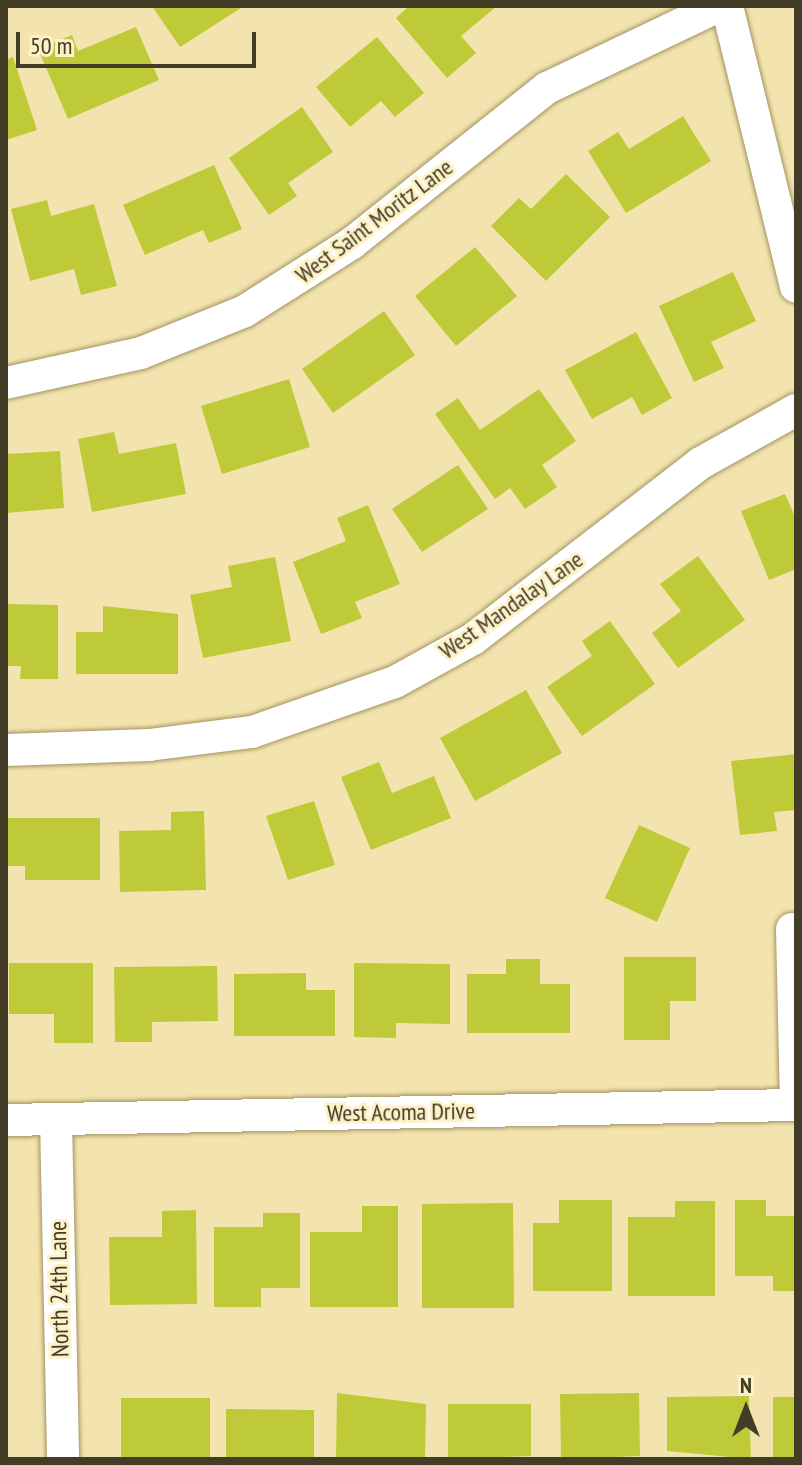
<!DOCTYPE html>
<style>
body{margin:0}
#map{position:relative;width:802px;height:1465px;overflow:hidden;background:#f3e4af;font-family:"PT Sans Narrow",sans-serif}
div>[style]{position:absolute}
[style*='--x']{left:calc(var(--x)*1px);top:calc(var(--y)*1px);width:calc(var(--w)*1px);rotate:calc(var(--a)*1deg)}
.building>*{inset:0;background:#bfca39}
.roads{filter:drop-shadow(0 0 2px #a29361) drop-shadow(0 0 2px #a29361)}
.minor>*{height:32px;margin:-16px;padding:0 16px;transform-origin:16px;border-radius:16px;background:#fff}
span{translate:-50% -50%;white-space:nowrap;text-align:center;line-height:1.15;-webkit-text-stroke:6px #fdf1c7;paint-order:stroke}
.street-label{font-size:24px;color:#433c27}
.frame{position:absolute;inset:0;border:8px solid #433c27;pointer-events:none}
.north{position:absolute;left:706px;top:1369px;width:80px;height:80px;-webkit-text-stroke:6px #fdf1c7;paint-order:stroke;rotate:0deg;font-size:22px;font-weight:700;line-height:32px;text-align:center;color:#433c27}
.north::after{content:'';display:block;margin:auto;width:28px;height:36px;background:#433c27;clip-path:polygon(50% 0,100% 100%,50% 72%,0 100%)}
.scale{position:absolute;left:16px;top:32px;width:240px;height:36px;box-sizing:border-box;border:4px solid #433c27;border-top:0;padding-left:10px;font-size:24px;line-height:28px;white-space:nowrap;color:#433c27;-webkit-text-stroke:6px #fdf1c7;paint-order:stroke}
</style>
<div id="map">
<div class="building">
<i style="clip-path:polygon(152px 6px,244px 6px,180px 47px)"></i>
<i style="clip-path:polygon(409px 6px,497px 6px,461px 36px,476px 53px,447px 78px,396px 18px)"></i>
<i style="clip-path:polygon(136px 27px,159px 80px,68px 119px,38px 49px,72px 35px,78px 51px)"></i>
<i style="clip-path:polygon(377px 37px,424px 93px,395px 117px,381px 101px,350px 127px,316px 87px)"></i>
<i style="clip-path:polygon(13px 57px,37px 130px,6px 140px,6px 60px)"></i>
<i style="clip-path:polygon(302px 107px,333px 152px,288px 183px,297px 196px,269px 215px,229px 158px)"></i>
<i style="clip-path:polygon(683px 116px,711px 161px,626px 213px,588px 151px,618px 132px,629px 149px)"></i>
<i style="clip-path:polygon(214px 165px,242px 229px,209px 243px,203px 230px,145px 255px,123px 205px)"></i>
<i style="clip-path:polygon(566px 174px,610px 217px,546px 281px,491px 226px,519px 198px,531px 209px)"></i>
<i style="clip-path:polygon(47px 200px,51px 216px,94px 204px,117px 286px,81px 295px,74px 269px,30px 281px,11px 209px)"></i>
<i style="clip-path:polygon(475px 247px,517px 296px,456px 346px,415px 296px)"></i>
<i style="clip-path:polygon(733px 272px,756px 321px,711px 342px,724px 368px,694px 382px,659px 306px)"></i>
<i style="clip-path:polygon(384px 311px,415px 355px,333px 413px,302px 369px)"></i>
<i style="clip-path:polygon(636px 332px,672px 398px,642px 415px,632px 397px,592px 419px,565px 370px)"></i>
<i style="clip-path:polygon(289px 379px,310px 447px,222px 474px,201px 406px)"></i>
<i style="clip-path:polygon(539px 389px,576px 441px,542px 465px,557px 487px,525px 509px,510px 488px,495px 499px,435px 414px,458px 398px,480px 430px)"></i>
<i style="clip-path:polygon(114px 432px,119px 454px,176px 443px,186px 494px,92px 512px,78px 439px)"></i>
<i style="clip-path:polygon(60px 451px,64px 508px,6px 513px,6px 454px)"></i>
<i style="clip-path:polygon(458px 465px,488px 509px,422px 552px,392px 509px)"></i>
<i style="clip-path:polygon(785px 494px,796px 519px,796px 569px,769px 580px,741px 511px)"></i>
<i style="clip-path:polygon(368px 505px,400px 584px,355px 602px,362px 618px,321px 634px,293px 562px,346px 541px,337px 518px)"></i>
<i style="clip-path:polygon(698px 556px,745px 620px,678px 668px,652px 633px,681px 611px,660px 584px)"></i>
<i style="clip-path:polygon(275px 557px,291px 641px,203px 658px,190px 595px,232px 587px,228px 566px)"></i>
<i style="clip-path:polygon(6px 604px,58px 605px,58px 679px,20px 679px,21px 666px,6px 666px)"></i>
<i style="clip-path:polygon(103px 606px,178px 614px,178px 674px,76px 674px,76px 632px,103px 632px)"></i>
<i style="clip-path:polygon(610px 621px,655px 684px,582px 736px,547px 687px,592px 656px,582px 641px)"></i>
<i style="clip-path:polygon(526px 690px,562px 753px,475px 801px,440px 738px)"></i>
<i style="clip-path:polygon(796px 754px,796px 810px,774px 812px,777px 831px,740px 835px,731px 761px)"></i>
<i style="clip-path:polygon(379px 762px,392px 793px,434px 776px,451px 818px,371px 850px,341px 777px)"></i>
<i style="clip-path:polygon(314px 801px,335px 865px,288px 880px,266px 816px)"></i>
<i style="clip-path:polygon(204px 811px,206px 890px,120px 892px,119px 831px,171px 830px,171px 812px)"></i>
<i style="clip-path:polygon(6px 818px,100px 818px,100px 880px,25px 880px,25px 866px,6px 866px)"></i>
<i style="clip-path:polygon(639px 825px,690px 848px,657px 922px,605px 898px)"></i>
<i style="clip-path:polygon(624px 957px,696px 957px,696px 1001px,670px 1001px,670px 1040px,624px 1040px)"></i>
<i style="clip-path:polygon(506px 959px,540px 959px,540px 984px,570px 984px,570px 1033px,467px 1033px,467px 974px,506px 974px)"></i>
<i style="clip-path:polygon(9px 963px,93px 963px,93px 1043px,54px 1043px,54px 1014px,9px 1014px)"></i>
<i style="clip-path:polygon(354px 963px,450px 964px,450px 1024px,396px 1023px,396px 1038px,354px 1037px)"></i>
<i style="clip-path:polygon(217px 966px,218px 1021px,152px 1022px,152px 1042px,115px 1042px,114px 967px)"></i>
<i style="clip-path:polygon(306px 973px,306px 990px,335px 990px,335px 1036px,234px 1036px,234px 974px)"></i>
<i style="clip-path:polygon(559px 1200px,612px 1200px,612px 1291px,533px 1291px,533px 1223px,559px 1223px)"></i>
<i style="clip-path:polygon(735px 1200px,766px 1200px,766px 1216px,796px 1216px,796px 1291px,773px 1291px,773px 1276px,735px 1276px)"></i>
<i style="clip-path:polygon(675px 1201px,715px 1201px,715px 1296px,628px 1296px,628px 1217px,675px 1217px)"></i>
<i style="clip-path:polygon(513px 1203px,514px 1308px,422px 1308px,422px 1204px)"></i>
<i style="clip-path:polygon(362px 1206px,398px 1206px,398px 1307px,310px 1307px,310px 1232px,362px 1232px)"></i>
<i style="clip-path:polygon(196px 1210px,197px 1304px,110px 1305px,109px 1237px,162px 1237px,162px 1211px)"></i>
<i style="clip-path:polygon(263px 1213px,300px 1213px,300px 1288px,261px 1288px,261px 1307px,214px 1307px,214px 1227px,263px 1227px)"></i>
<i style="clip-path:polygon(337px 1393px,426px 1404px,425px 1459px,336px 1459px)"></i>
<i style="clip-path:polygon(639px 1393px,640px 1456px,561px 1459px,560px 1394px)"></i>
<i style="clip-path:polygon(749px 1396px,751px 1459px,667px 1451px,667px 1397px)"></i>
<i style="clip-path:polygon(773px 1397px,796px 1397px,796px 1459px,773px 1459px)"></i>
<i style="clip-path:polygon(121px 1398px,210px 1398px,210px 1459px,121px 1459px)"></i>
<i style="clip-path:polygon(448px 1404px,531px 1404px,531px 1456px,448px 1459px)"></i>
<i style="clip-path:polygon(226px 1409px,314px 1410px,314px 1459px,226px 1459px)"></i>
</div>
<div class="roads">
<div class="minor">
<i style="--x:727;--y:6;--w:289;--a:76.2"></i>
<i style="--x:6;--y:383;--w:138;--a:-12.5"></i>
<i style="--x:141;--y:353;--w:112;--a:-22"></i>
<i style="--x:245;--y:311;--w:127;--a:-32.4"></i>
<i style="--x:352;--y:243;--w:249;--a:-38.5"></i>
<i style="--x:547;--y:88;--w:191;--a:-25.5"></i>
<i style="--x:6;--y:750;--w:143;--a:-2"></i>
<i style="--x:149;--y:745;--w:104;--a:-7.2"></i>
<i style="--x:252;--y:732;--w:151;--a:-19.3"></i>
<i style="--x:395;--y:682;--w:89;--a:-28.9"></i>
<i style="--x:473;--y:639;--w:288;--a:-37.7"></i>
<i style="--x:701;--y:463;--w:109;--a:-29.2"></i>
<i style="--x:792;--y:929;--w:176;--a:88.7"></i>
<i style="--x:56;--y:1119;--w:340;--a:88.8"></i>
<i style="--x:6;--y:1120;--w:790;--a:-1.09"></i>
</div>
</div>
<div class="street-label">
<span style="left:374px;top:221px;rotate:-37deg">West Saint Moritz Lane</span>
<span style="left:511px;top:605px;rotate:-35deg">West Mandalay Lane</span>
<span style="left:401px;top:1112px;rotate:-1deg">West Acoma Drive</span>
<span style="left:59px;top:1289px;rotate:-91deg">North 24th Lane</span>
</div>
<div class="frame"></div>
<div class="north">N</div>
<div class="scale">50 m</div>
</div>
